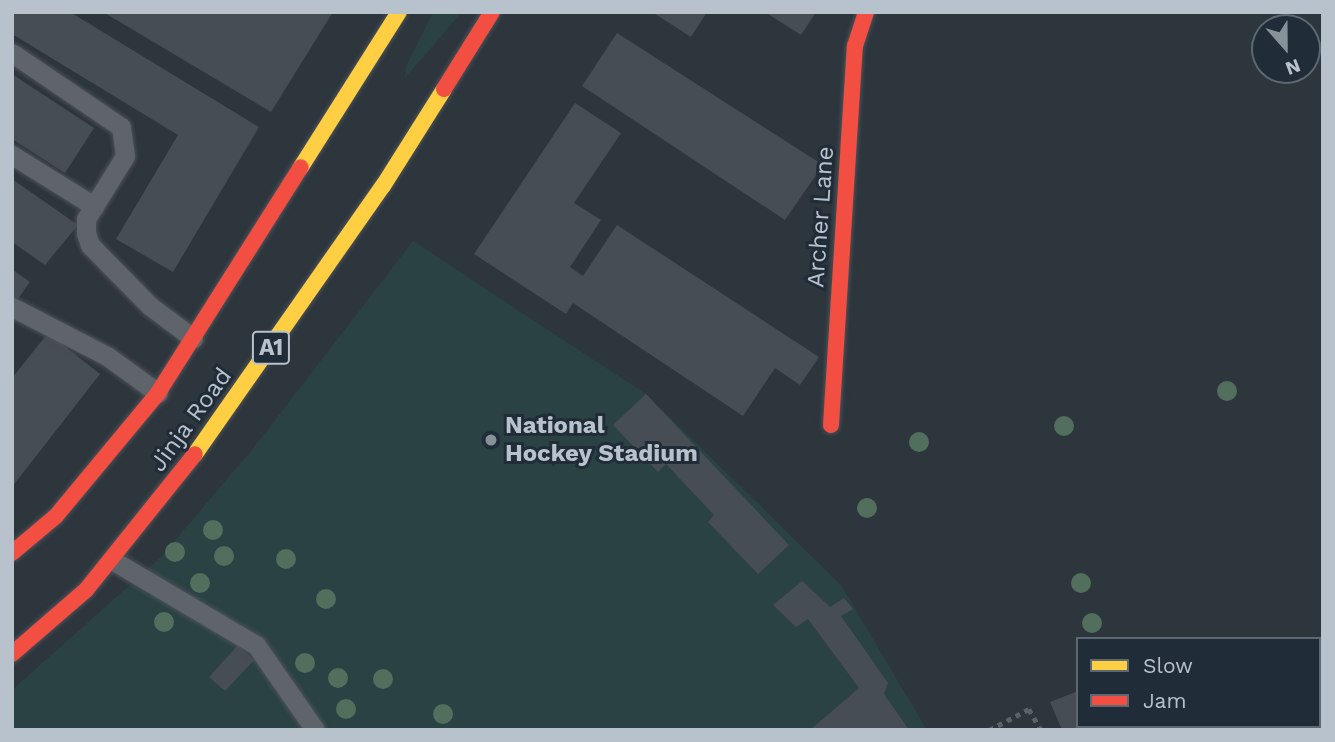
<!DOCTYPE html>
<style>
body{margin:0}
#map{position:relative;width:1335px;height:742px;overflow:hidden;background:#2d353d;font-family:"Work Sans",sans-serif}
div>[style]{position:absolute}
[style*='--x']{left:calc(var(--x)*1px);top:calc(var(--y)*1px);width:calc(var(--w)*1px);rotate:calc(var(--a)*1deg)}
.green>*{inset:0;background:#2a4243}
.building>*{inset:0;background:#474d54}
.path>*{height:4.5px;margin-top:-2.25px;transform-origin:0;background:repeating-linear-gradient(90deg,#5b6266 0 5px,transparent 0 10px)}
.roads{filter:drop-shadow(0 0 2px #4b5157) drop-shadow(0 0 2px #4b5157)}
.lane>*{height:19px;margin:-9.5px;padding:0 9.5px;transform-origin:9.5px;border-radius:9.5px;background:#5e646a}
.slow>*{height:16px;margin:-8px;padding:0 8px;transform-origin:8px;border-radius:8px;background:#ffcf43}
.jam>*{height:16px;margin:-8px;padding:0 8px;transform-origin:8px;border-radius:8px;background:#f24e42}
.trees>*{width:20px;height:20px;margin:-10px;border-radius:50%;background:#526e5c}
.dots>*{width:19px;height:19px;translate:-50% -50%;box-sizing:border-box;border:4px solid #202c38;border-radius:50%}
span{translate:-50% -50%;white-space:nowrap;text-align:center;line-height:1.15;-webkit-text-stroke:6px #202c38;paint-order:stroke}
.shield-label span{padding:2px 5px;background:#202c38;border:2px solid;border-radius:5px;-webkit-text-stroke-width:0}
.shield-label{font-size:23px;color:#b8c2cc;font-weight:700}
.street-label{font-size:24px;color:#b8c2cc}
.poi-label{font-size:24px;color:#b8c2cc;font-weight:700}
.left{translate:0 -50%;text-align:left}
.frame{position:absolute;inset:0;border:14px solid #b8c2cc;pointer-events:none}
.legend{position:absolute;left:1076px;top:637px;width:245px;height:91px;box-sizing:border-box;background:#202c38;border:2px solid #5d6873;margin:0;padding:9px 12px;list-style:none;font-size:21px;color:#b8c2cc}
.legend li{display:flex;align-items:center;gap:14px;height:35px}
.legend b{width:35px;border:2px solid #5d6873}
.north{position:absolute;left:1251px;top:14px;width:70px;height:70px;box-sizing:border-box;background:#202c38;border:2px solid #5d6873;border-radius:50%;rotate:159deg;font-size:19px;font-weight:700;line-height:28px;text-align:center;color:#b8c2cc}
.north::after{content:'';display:block;margin:auto;width:24px;height:32px;background:#87919a;clip-path:polygon(50% 0,100% 100%,50% 72%,0 100%)}
</style>
<div id="map">
<div class="green">
<i style="clip-path:polygon(433px 12px,462px 12px,405px 78px,406px 66px)"></i>
<i style="clip-path:polygon(413px 241px,646px 394px,841px 585px,927px 730px,12px 730px,12px 690px,160px 558px,255px 446px)"></i>
</div>
<div class="building">
<i style="clip-path:polygon(12px 12px,70px 12px,259px 127px,173px 272px,116px 239px,178px 135px,12px 34px)"></i>
<i style="clip-path:polygon(103px 12px,333px 12px,271px 112px)"></i>
<i style="clip-path:polygon(652px 12px,707px 12px,691px 37px)"></i>
<i style="clip-path:polygon(765px 12px,816px 12px,801px 35px)"></i>
<i style="clip-path:polygon(617px 33px,823px 165px,785px 220px,582px 86px)"></i>
<i style="clip-path:polygon(12px 74px,94px 128px,65px 173px,12px 139px)"></i>
<i style="clip-path:polygon(575px 103px,621px 133px,574px 203px,601px 220px,570px 267px,583px 276px,617px 225px,819px 357px,800px 385px,775px 368px,743px 416px,573px 303px,566px 314px,474px 254px)"></i>
<i style="clip-path:polygon(12px 179px,78px 225px,45px 265px,12px 242px)"></i>
<i style="clip-path:polygon(12px 269px,30px 282px,12px 307px)"></i>
<i style="clip-path:polygon(48px 333px,100px 374px,12px 487px,12px 378px)"></i>
<i style="clip-path:polygon(646px 394px,789px 545px,758px 574px,708px 522px,714px 515px,666px 464px,658px 472px,613px 425px)"></i>
<i style="clip-path:polygon(802px 581px,830px 607px,844px 598px,853px 609px,841px 616px,888px 683px,884px 694px,909px 730px,810px 730px,859px 688px,808px 619px,796px 627px,773px 605px)"></i>
<i style="clip-path:polygon(238px 645px,254px 660px,225px 691px,209px 677px)"></i>
<i style="clip-path:polygon(1078px 691px,1078px 726px,1112px 730px,1062px 730px,1050px 702px)"></i>
</div>
<div class="path">
<i style="--x:989;--y:730;--w:45;--a:-27.7"></i>
<i style="--x:1029;--y:709;--w:24;--a:60"></i>
</div>
<div class="roads">
<div class="lane">
<i style="--x:12;--y:53;--w:132;--a:34.2"></i>
<i style="--x:121;--y:127;--w:29;--a:82"></i>
<i style="--x:125;--y:156;--w:74;--a:121.8"></i>
<i style="--x:86;--y:219;--w:14;--a:90"></i>
<i style="--x:86;--y:233;--w:13;--a:72"></i>
<i style="--x:90;--y:245;--w:86;--a:45.5"></i>
<i style="--x:150;--y:306;--w:54;--a:36.7"></i>
<i style="--x:12;--y:155;--w:97;--a:31.9"></i>
<i style="--x:12;--y:307;--w:107;--a:27.3"></i>
<i style="--x:107;--y:356;--w:63;--a:36"></i>
<i style="--x:112;--y:560;--w:167;--a:30.6"></i>
<i style="--x:256;--y:645;--w:103;--a:55.2"></i>
</div>
<div class="slow">
<i style="--x:301;--y:167;--w:183;--a:-57.7"></i>
<i style="--x:195;--y:454;--w:327;--a:-55"></i>
<i style="--x:383;--y:186;--w:115;--a:-57.8"></i>
</div>
<div class="jam">
<i style="--x:444;--y:89;--w:91;--a:-58.1"></i>
<i style="--x:831;--y:425;--w:380;--a:-86.4"></i>
<i style="--x:855;--y:46;--w:36;--a:-72"></i>
<i style="--x:12;--y:553;--w:57;--a:-40.1"></i>
<i style="--x:56;--y:516;--w:160;--a:-50.3"></i>
<i style="--x:158;--y:393;--w:267;--a:-57.7"></i>
<i style="--x:12;--y:654;--w:98;--a:-40.9"></i>
<i style="--x:86;--y:590;--w:174;--a:-51.3"></i>
</div>
</div>
<div class="trees">
<i style="left:1227px;top:391px"></i>
<i style="left:1064px;top:426px"></i>
<i style="left:919px;top:442px"></i>
<i style="left:867px;top:508px"></i>
<i style="left:213px;top:530px"></i>
<i style="left:175px;top:552px"></i>
<i style="left:224px;top:556px"></i>
<i style="left:286px;top:559px"></i>
<i style="left:200px;top:583px"></i>
<i style="left:1081px;top:583px"></i>
<i style="left:326px;top:599px"></i>
<i style="left:164px;top:622px"></i>
<i style="left:1092px;top:623px"></i>
<i style="left:305px;top:663px"></i>
<i style="left:338px;top:678px"></i>
<i style="left:383px;top:679px"></i>
<i style="left:346px;top:709px"></i>
<i style="left:443px;top:714px"></i>
</div>
<div class="dots">
<i style="left:491px;top:440px;background:#87919a"></i>
</div>
<div class="shield-label">
<span style="left:271px;top:348px">A1</span>
</div>
<div class="street-label">
<span style="left:821px;top:217px;rotate:-86deg">Archer Lane</span>
<span style="left:191px;top:420px;rotate:-54deg">Jinja Road</span>
</div>
<div class="poi-label">
<span class="left" style="left:505px;top:440px">National<br>Hockey Stadium</span>
</div>
<div class="frame"></div>
<ul class="legend">
<li><b style="height:9px;background:#ffcf43"></b>Slow</li>
<li><b style="height:9px;background:#f24e42"></b>Jam</li>
</ul>
<div class="north">N</div>
</div>
